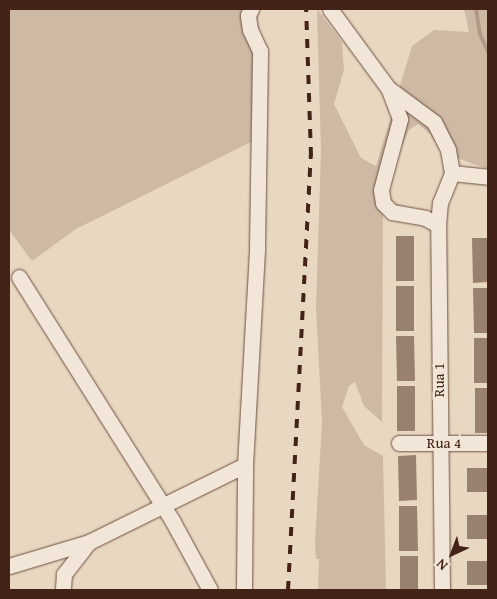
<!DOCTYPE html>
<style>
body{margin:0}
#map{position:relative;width:497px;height:599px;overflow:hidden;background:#e9d8c1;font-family:"Gentium Book Plus",serif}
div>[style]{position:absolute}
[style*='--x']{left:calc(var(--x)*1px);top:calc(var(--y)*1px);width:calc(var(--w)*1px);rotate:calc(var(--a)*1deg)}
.green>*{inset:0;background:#cdb9a4}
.stream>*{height:4px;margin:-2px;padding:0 2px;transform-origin:2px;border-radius:2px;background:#b19a87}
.building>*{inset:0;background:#99816f}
.roads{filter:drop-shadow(0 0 1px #6c5042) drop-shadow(0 0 1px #6c5042)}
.minor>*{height:15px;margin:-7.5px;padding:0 7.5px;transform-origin:7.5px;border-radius:7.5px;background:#f1e6d7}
.rail>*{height:4px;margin-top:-2px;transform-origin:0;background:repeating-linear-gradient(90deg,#432317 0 9px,transparent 0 18px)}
span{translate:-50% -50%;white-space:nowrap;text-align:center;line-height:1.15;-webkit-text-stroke:5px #f1e6d7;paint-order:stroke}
.street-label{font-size:15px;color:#432317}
.frame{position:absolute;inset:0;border:10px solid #432317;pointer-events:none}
.north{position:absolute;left:427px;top:529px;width:50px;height:50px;-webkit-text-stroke:4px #f1e6d7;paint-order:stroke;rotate:223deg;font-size:14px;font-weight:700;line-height:20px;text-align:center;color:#432317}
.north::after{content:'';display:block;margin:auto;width:18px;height:22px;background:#432317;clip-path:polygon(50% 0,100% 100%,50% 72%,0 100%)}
</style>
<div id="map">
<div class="green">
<i style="clip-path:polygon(9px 9px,251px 9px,260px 51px,257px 139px,76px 229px,32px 261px,9px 230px)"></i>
<i style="clip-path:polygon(317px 9px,342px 42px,344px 70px,334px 104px,361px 158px,376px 166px,412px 46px,434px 30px,469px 32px,464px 9px,488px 9px,488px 169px,443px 153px,430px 134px,418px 124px,409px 130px,390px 174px,383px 203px,382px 422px,364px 406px,355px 382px,349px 386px,342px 407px,364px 445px,383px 456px,386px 590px,318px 590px,319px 559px,316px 559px,315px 543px,322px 422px,316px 308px,321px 152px)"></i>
</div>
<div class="stream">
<i style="--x:476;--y:9;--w:25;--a:81"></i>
<i style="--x:480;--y:34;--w:20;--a:66"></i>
</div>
<div class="building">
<i style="clip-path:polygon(396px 236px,414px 236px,414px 281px,396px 281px)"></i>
<i style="clip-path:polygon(472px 238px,488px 238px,488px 282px,473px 283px)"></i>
<i style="clip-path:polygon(396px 286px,414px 286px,414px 331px,396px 331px)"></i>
<i style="clip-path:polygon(473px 288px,488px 288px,488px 333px,474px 333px)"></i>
<i style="clip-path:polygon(396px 336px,414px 336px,415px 381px,397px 381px)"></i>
<i style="clip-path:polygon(474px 338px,488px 338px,488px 383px,474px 383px)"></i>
<i style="clip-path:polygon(397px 386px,415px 386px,415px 431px,397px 431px)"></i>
<i style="clip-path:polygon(475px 388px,488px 388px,488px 433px,475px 433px)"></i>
<i style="clip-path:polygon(416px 455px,417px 500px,399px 501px,398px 456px)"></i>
<i style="clip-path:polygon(467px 468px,488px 468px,488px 492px,467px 492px)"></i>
<i style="clip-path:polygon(399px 506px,417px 506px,418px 551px,399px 551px)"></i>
<i style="clip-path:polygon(467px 515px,488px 515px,488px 539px,467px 539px)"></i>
<i style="clip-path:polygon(400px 556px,418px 556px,418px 590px,400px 590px)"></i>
<i style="clip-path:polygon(467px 561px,488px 561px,488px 585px,467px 585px)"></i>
</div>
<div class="roads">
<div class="minor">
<i style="--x:330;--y:9;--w:98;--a:53.7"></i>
<i style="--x:388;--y:88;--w:57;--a:36.5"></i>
<i style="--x:434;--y:122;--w:31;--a:63"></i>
<i style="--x:448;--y:150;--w:23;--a:80"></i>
<i style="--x:452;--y:173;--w:36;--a:6"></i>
<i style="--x:389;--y:90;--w:31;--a:69"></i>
<i style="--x:400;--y:119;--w:73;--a:105"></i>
<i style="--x:381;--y:190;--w:13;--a:81"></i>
<i style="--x:383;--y:203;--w:13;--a:45"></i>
<i style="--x:392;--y:212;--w:34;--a:10"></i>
<i style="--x:425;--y:218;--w:15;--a:28"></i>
<i style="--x:19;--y:277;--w:289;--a:57.8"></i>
<i style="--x:173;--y:522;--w:77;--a:61.4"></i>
<i style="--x:399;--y:443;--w:89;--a:0"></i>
<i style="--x:89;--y:542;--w:174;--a:-26.3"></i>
<i style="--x:9;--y:566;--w:84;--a:-16.7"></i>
<i style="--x:89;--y:542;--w:41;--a:128"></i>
<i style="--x:64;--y:574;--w:16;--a:94"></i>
<i style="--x:244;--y:590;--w:125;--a:-89.5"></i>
<i style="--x:245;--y:465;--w:218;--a:-86.8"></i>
<i style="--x:257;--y:247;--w:196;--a:-89.1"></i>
<i style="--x:260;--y:51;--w:23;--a:-115"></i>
<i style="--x:250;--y:30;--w:15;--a:-98"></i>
<i style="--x:248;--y:15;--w:7;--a:-63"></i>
<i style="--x:442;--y:590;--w:365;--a:-90.6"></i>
<i style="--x:438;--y:225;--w:22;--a:-85"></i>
<i style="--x:440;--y:203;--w:32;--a:-68"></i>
</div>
</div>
<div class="rail">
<i style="--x:288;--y:590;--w:435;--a:-87"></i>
<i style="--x:311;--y:156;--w:147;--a:-91.9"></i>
</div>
<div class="street-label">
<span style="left:439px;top:380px;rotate:-90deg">Rua 1</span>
<span style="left:444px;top:443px">Rua 4</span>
</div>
<div class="frame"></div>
<div class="north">N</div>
</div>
